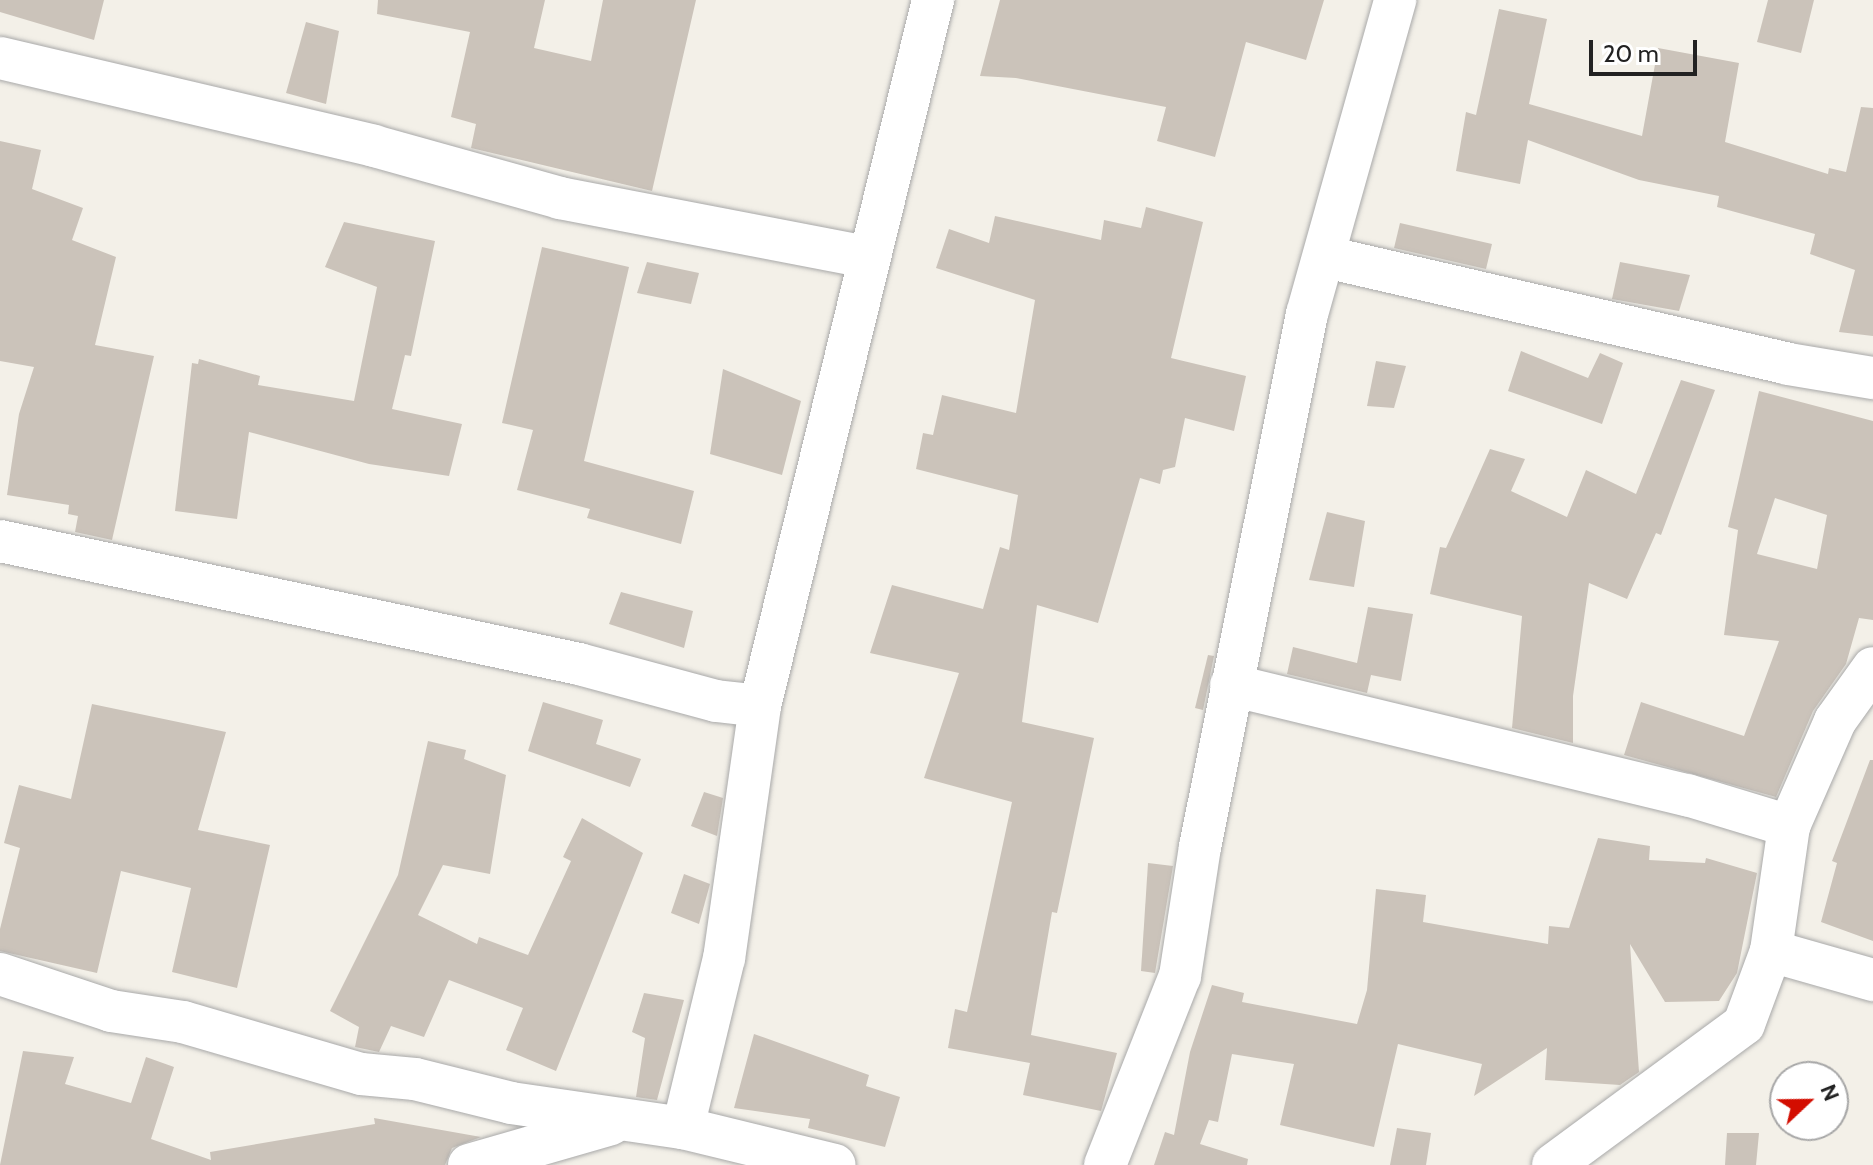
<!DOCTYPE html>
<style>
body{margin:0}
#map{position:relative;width:1873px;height:1165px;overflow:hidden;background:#f3f0e8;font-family:Cabin,sans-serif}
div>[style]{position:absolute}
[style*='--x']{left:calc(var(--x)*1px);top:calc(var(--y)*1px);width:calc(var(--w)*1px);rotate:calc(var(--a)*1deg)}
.building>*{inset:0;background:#cbc3ba}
.roads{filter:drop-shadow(0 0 2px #a9a9a9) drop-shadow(0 0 2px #a9a9a9)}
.street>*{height:42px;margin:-21px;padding:0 21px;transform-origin:21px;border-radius:21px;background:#fff}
span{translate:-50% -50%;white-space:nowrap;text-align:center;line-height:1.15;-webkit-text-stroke:6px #fff;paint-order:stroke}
.north{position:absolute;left:1769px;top:1061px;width:80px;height:80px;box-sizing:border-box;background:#fff;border:2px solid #a7a7a7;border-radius:50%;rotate:68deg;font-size:22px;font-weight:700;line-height:32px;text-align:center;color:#222}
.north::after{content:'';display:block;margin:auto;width:28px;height:36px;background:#d30d00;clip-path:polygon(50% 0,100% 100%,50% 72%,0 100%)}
.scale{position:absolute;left:1589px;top:40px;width:108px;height:36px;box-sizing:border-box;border:4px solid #222;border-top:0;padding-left:10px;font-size:24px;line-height:28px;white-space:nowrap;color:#222;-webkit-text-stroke:6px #fff;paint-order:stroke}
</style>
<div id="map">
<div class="building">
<i style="clip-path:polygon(0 0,104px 0,94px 40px,0 12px)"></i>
<i style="clip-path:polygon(378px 0,545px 0,534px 48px,591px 61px,603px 0,696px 0,652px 191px,471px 148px,476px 124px,451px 117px,470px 32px,377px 14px)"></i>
<i style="clip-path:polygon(1000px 0,1324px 0,1306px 60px,1246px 42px,1215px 157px,1157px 141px,1166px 107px,1016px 78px,980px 76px)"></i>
<i style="clip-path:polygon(1768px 0,1814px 0,1801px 53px,1757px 42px)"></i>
<i style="clip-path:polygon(1499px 9px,1547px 19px,1529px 104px,1642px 136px,1658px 48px,1739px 63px,1725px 142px,1828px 174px,1829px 168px,1846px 172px,1861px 107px,1873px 108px,1873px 336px,1839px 332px,1855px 270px,1810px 254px,1815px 234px,1717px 207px,1719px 196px,1639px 180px,1528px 140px,1520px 184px,1456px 171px,1466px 112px,1476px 115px)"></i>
<i style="clip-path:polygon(306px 22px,339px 31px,326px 104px,286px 93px)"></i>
<i style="clip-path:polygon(0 141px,41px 150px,32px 189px,83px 208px,72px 240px,116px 257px,95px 345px,154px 356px,112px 540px,75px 532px,78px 516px,68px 514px,69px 505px,7px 495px,19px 414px,34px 367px,0 361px)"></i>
<i style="clip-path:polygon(1146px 207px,1203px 222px,1171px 358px,1246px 376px,1234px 431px,1185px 418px,1175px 467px,1163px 470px,1160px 484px,1140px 478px,1098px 623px,1037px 605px,1022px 722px,1094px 738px,1057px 913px,1052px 912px,1031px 1035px,1117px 1053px,1101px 1111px,1023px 1095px,1030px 1063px,948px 1048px,955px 1009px,967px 1012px,1012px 802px,924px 778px,959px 673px,870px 653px,892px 585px,983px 609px,1000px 547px,1009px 550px,1018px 495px,916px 469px,923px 433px,933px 435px,942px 395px,1016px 413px,1035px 300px,936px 268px,949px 229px,989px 243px,995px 216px,1101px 240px,1104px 220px,1141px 228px)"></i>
<i style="clip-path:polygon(344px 222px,435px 241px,411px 356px,405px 355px,392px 409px,462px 424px,449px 476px,369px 464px,249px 432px,237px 519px,175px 511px,192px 363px,198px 364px,199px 359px,260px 376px,258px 385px,354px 401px,377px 287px,325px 267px)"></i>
<i style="clip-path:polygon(1400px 223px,1492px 244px,1486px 269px,1394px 248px)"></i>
<i style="clip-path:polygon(542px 247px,629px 267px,584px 461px,694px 491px,681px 544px,587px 518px,590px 509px,517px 490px,533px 430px,502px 423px)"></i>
<i style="clip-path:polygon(647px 262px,699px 273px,691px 304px,637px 293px)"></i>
<i style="clip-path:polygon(1620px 262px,1690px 275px,1679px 311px,1612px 299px)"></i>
<i style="clip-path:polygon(1521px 351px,1588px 378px,1600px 353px,1623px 363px,1602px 424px,1508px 391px)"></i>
<i style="clip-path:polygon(1376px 361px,1406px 366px,1394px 408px,1367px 406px)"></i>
<i style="clip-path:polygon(723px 369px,801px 401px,782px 475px,710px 454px)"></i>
<i style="clip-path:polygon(1681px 380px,1715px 390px,1661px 535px,1656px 533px,1627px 599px,1589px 583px,1573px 696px,1573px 743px,1512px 728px,1522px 616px,1430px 594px,1440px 547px,1446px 548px,1490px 449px,1525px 459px,1511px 491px,1567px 517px,1586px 470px,1636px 494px)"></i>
<i style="clip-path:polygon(evenodd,1759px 391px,1873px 421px,1873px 620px,1859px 618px,1846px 664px,1813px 711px,1776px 797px,1624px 755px,1641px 702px,1744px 736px,1779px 641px,1724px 635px,1738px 530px,1728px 527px,1759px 391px,1775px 498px,1827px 515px,1817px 569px,1757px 554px,1775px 498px)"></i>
<i style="clip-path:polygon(1327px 512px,1365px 521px,1354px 587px,1309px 580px)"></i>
<i style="clip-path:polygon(621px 592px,693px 611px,684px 648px,609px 624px)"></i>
<i style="clip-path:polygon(1368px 607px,1413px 614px,1401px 681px,1371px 675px,1367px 693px,1287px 674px,1293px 647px,1357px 663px)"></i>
<i style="clip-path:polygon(1208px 655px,1214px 656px,1203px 710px,1195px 708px)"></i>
<i style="clip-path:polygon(543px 702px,603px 720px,596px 744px,641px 759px,630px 787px,528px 751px)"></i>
<i style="clip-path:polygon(92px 704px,226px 732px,198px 830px,270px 845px,237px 988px,172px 972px,191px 888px,121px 871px,97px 973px,0 951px,0 929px,20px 848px,4px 843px,19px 785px,71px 799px)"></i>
<i style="clip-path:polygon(428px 741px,466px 750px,464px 759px,506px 775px,490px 874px,443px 865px,418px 915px,477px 944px,479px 937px,528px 955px,571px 861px,563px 857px,582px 818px,643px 853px,556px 1071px,506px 1050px,523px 1008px,449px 980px,424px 1037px,391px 1026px,379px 1052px,355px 1047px,359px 1027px,330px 1011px,398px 875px)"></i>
<i style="clip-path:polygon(1870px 760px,1873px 760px,1873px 941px,1821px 922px,1837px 863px,1832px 861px)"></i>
<i style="clip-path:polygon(704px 792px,723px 798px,717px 836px,691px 826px)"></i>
<i style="clip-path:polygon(1598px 838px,1650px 846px,1649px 860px,1705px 863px,1706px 858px,1757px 873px,1737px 973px,1719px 1001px,1665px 1002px,1630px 944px,1639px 1072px,1620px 1085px,1545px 1080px,1547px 1048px,1474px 1096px,1482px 1064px,1398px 1044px,1374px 1147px,1280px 1125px,1294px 1064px,1232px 1054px,1218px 1122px,1209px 1120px,1200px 1144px,1248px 1159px,1247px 1165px,1154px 1165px,1165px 1132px,1174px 1135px,1190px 1052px,1212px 985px,1244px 993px,1242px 1002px,1357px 1024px,1367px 990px,1376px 889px,1426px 895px,1423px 922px,1548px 944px,1549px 926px,1569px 928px)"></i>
<i style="clip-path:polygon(1148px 863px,1173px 866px,1155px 973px,1141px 971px)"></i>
<i style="clip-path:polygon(684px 874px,710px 884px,699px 924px,671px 913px)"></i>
<i style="clip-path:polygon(644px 993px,684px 1000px,657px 1100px,636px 1097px,645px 1038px,632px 1032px)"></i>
<i style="clip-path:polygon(754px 1034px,869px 1075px,866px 1086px,900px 1097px,885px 1147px,808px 1128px,810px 1119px,734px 1108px)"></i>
<i style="clip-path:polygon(23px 1051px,74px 1057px,65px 1084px,131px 1103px,146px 1057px,174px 1067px,151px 1139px,211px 1160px,210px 1152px,375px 1124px,374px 1118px,481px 1137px,452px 1148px,445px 1165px,0 1165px)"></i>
<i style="clip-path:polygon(1397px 1128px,1431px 1133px,1426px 1165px,1390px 1165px)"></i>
<i style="clip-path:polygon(1727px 1133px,1759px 1133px,1756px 1165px,1725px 1165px)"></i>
</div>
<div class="roads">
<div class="street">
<i style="--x:0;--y:58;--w:384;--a:13.2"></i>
<i style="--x:374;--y:146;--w:193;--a:15.6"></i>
<i style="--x:560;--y:198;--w:313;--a:10.9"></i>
<i style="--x:1326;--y:257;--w:474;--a:13"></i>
<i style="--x:1788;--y:364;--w:86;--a:9.4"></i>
<i style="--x:0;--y:541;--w:592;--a:11.99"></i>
<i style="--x:579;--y:664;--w:142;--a:15.1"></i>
<i style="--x:716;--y:701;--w:44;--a:6.5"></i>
<i style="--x:760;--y:706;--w:255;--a:98.1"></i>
<i style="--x:724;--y:958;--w:175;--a:103.6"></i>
<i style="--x:1231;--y:685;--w:469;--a:13.6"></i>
<i style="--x:1687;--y:795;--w:107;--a:16.9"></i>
<i style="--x:760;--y:706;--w:727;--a:-76.23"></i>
<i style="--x:1771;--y:951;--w:106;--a:15.9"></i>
<i style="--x:0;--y:974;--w:117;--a:18.4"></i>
<i style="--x:111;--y:1011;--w:73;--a:8.7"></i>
<i style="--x:183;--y:1022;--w:185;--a:16.3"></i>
<i style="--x:361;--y:1074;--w:54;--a:5.3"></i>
<i style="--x:415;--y:1079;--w:99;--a:14"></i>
<i style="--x:511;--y:1103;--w:174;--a:8.3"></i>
<i style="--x:683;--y:1128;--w:156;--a:13.7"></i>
<i style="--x:469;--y:1165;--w:148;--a:-16.1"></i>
<i style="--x:1105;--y:1165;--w:203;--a:-68.4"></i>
<i style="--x:1180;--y:976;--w:131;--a:-81.2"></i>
<i style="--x:1200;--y:847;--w:544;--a:-78.65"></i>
<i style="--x:1307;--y:314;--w:326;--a:-74.3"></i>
<i style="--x:1553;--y:1165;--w:237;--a:-36.4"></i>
<i style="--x:1744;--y:1024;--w:78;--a:-69.7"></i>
<i style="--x:1771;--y:951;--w:126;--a:-81.8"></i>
<i style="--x:1789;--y:826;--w:115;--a:-66.3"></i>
<i style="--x:1835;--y:721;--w:65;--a:-54.4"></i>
</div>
</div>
<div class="north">N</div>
<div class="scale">20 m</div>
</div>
